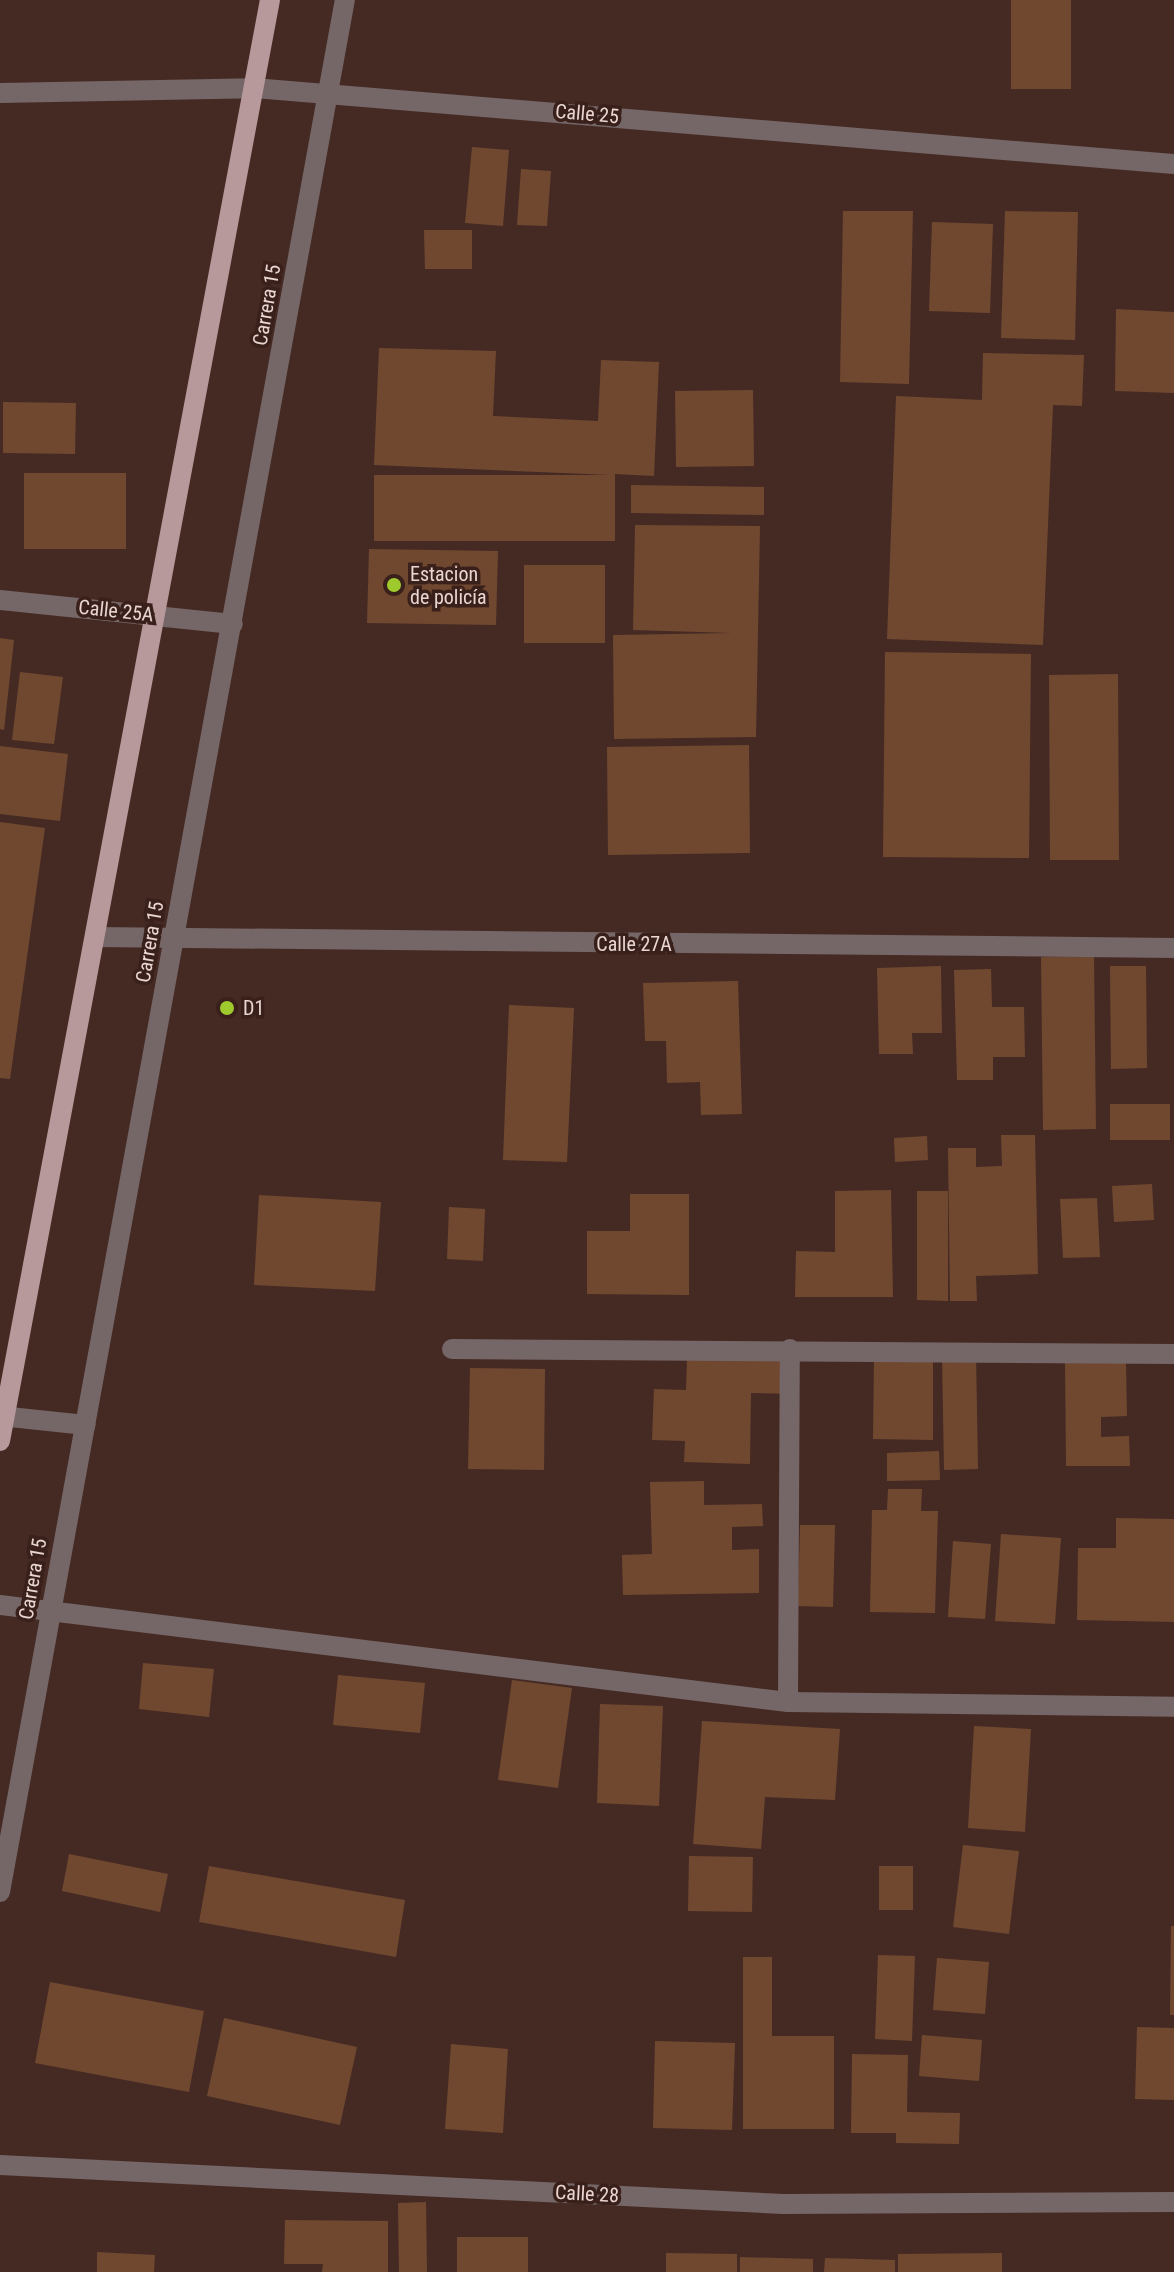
<!DOCTYPE html>
<meta charset="utf-8">
<style>
body{margin:0}
#map{position:relative;width:1174px;height:2272px;overflow:hidden;background:#452a24;font-family:"Roboto Condensed",sans-serif}
div>[style]{position:absolute}
[style*='--x']{left:calc(var(--x)*1px);top:calc(var(--y)*1px);width:calc(var(--w)*1px);rotate:calc(var(--a)*1deg)}
.building>*{inset:0;background:#704830}
.minor>*{height:20px;margin:-10px;padding:0 10px;transform-origin:10px;border-radius:10px;background:#756667}
.major>*{height:20px;margin:-10px;padding:0 10px;transform-origin:10px;border-radius:10px;background:#b8999b}
.dots>*{width:22px;height:22px;translate:-50% -50%;box-sizing:border-box;border:4px solid #3a201a;border-radius:50%}
span{translate:-50% -50%;white-space:nowrap;text-align:center;line-height:1.15;-webkit-text-stroke:7px #3a201a;paint-order:stroke}
.street-label{font-size:20px;color:#e9d6d2}
.poi-label{font-size:20px;color:#e9d6d2}
.left{translate:0 -50%;text-align:left}
</style>
<div id="map">
<div class="building">
<i style="clip-path:polygon(1011px 0,1071px 0,1071px 89px,1011px 89px)"></i>
<i style="clip-path:polygon(472px 147px,509px 150px,503px 226px,465px 223px)"></i>
<i style="clip-path:polygon(521px 169px,551px 171px,547px 226px,517px 225px)"></i>
<i style="clip-path:polygon(843px 211px,913px 211px,909px 384px,840px 382px)"></i>
<i style="clip-path:polygon(1005px 211px,1078px 212px,1075px 340px,1001px 338px)"></i>
<i style="clip-path:polygon(932px 222px,993px 224px,990px 313px,929px 311px)"></i>
<i style="clip-path:polygon(424px 230px,472px 230px,472px 269px,425px 269px)"></i>
<i style="clip-path:polygon(1116px 309px,1174px 312px,1174px 393px,1115px 391px)"></i>
<i style="clip-path:polygon(379px 348px,496px 351px,493px 416px,598px 421px,601px 360px,659px 362px,654px 476px,615px 474px,615px 541px,374px 541px,374px 475px,610px 475px,374px 465px)"></i>
<i style="clip-path:polygon(983px 353px,1084px 355px,1082px 406px,1053px 405px,1043px 645px,887px 639px,896px 396px,982px 400px)"></i>
<i style="clip-path:polygon(753px 390px,754px 466px,676px 467px,675px 391px)"></i>
<i style="clip-path:polygon(3px 402px,76px 403px,75px 454px,3px 453px)"></i>
<i style="clip-path:polygon(24px 473px,126px 473px,126px 549px,24px 549px)"></i>
<i style="clip-path:polygon(631px 485px,764px 487px,764px 515px,631px 513px)"></i>
<i style="clip-path:polygon(635px 525px,760px 526px,756px 737px,614px 739px,613px 635px,732px 633px,633px 630px)"></i>
<i style="clip-path:polygon(369px 549px,498px 551px,496px 625px,367px 623px)"></i>
<i style="clip-path:polygon(524px 565px,605px 565px,605px 643px,524px 643px)"></i>
<i style="clip-path:polygon(0 638px,14px 640px,4px 730px,0 729px)"></i>
<i style="clip-path:polygon(885px 652px,1031px 654px,1029px 858px,883px 857px)"></i>
<i style="clip-path:polygon(20px 672px,63px 677px,54px 744px,12px 740px)"></i>
<i style="clip-path:polygon(1118px 674px,1119px 860px,1050px 860px,1049px 675px)"></i>
<i style="clip-path:polygon(749px 745px,750px 853px,608px 855px,607px 747px)"></i>
<i style="clip-path:polygon(0 746px,68px 754px,60px 821px,0 814px)"></i>
<i style="clip-path:polygon(0 822px,45px 828px,10px 1079px,0 1078px)"></i>
<i style="clip-path:polygon(1094px 956px,1096px 1129px,1043px 1130px,1041px 957px)"></i>
<i style="clip-path:polygon(941px 966px,942px 1033px,912px 1033px,913px 1054px,879px 1054px,877px 968px)"></i>
<i style="clip-path:polygon(1110px 966px,1146px 966px,1147px 1068px,1111px 1069px)"></i>
<i style="clip-path:polygon(991px 969px,992px 1007px,1024px 1007px,1025px 1057px,993px 1057px,993px 1080px,957px 1080px,954px 970px)"></i>
<i style="clip-path:polygon(738px 981px,742px 1114px,701px 1115px,700px 1082px,667px 1083px,666px 1041px,645px 1041px,643px 983px)"></i>
<i style="clip-path:polygon(509px 1005px,574px 1008px,567px 1162px,503px 1160px)"></i>
<i style="clip-path:polygon(1110px 1104px,1170px 1104px,1170px 1140px,1110px 1140px)"></i>
<i style="clip-path:polygon(1001px 1135px,1035px 1135px,1038px 1274px,976px 1276px,977px 1301px,950px 1301px,948px 1148px,976px 1148px,976px 1167px,1002px 1166px)"></i>
<i style="clip-path:polygon(927px 1136px,928px 1160px,895px 1162px,894px 1138px)"></i>
<i style="clip-path:polygon(1152px 1184px,1154px 1220px,1114px 1222px,1112px 1186px)"></i>
<i style="clip-path:polygon(891px 1190px,893px 1297px,795px 1297px,796px 1251px,835px 1252px,835px 1191px)"></i>
<i style="clip-path:polygon(917px 1191px,948px 1191px,948px 1301px,917px 1300px)"></i>
<i style="clip-path:polygon(630px 1194px,689px 1194px,689px 1295px,587px 1294px,587px 1231px,630px 1231px)"></i>
<i style="clip-path:polygon(259px 1195px,381px 1202px,375px 1291px,254px 1285px)"></i>
<i style="clip-path:polygon(1097px 1198px,1100px 1257px,1063px 1258px,1060px 1199px)"></i>
<i style="clip-path:polygon(449px 1207px,485px 1209px,483px 1261px,447px 1259px)"></i>
<i style="clip-path:polygon(798px 1354px,796px 1394px,751px 1393px,750px 1464px,684px 1462px,685px 1441px,652px 1440px,654px 1389px,686px 1390px,687px 1359px)"></i>
<i style="clip-path:polygon(874px 1354px,933px 1355px,933px 1440px,873px 1439px)"></i>
<i style="clip-path:polygon(942px 1354px,976px 1354px,978px 1469px,944px 1470px)"></i>
<i style="clip-path:polygon(1065px 1363px,1126px 1363px,1127px 1416px,1101px 1417px,1101px 1437px,1129px 1436px,1130px 1466px,1066px 1466px)"></i>
<i style="clip-path:polygon(470px 1368px,545px 1369px,544px 1470px,468px 1469px)"></i>
<i style="clip-path:polygon(939px 1451px,940px 1480px,887px 1481px,887px 1453px)"></i>
<i style="clip-path:polygon(704px 1481px,704px 1505px,762px 1504px,763px 1526px,732px 1527px,732px 1550px,759px 1549px,759px 1593px,623px 1595px,622px 1555px,652px 1554px,650px 1482px)"></i>
<i style="clip-path:polygon(888px 1489px,922px 1489px,921px 1511px,938px 1511px,935px 1613px,870px 1612px,872px 1510px,887px 1510px)"></i>
<i style="clip-path:polygon(1116px 1518px,1174px 1519px,1174px 1622px,1077px 1620px,1078px 1548px,1116px 1548px)"></i>
<i style="clip-path:polygon(800px 1525px,835px 1525px,833px 1607px,798px 1606px)"></i>
<i style="clip-path:polygon(1001px 1534px,1061px 1538px,1055px 1624px,995px 1621px)"></i>
<i style="clip-path:polygon(953px 1541px,991px 1544px,985px 1619px,948px 1617px)"></i>
<i style="clip-path:polygon(143px 1663px,214px 1669px,209px 1717px,139px 1709px)"></i>
<i style="clip-path:polygon(338px 1675px,425px 1683px,420px 1733px,333px 1725px)"></i>
<i style="clip-path:polygon(512px 1680px,572px 1688px,558px 1788px,498px 1780px)"></i>
<i style="clip-path:polygon(600px 1704px,663px 1706px,659px 1806px,597px 1803px)"></i>
<i style="clip-path:polygon(702px 1721px,840px 1729px,835px 1800px,765px 1797px,761px 1849px,693px 1844px)"></i>
<i style="clip-path:polygon(974px 1726px,1031px 1729px,1025px 1832px,968px 1828px)"></i>
<i style="clip-path:polygon(963px 1845px,1019px 1851px,1009px 1934px,953px 1927px)"></i>
<i style="clip-path:polygon(69px 1854px,168px 1874px,160px 1912px,62px 1891px)"></i>
<i style="clip-path:polygon(689px 1856px,753px 1857px,752px 1912px,688px 1911px)"></i>
<i style="clip-path:polygon(209px 1866px,405px 1900px,396px 1957px,199px 1922px)"></i>
<i style="clip-path:polygon(879px 1866px,913px 1866px,913px 1910px,879px 1910px)"></i>
<i style="clip-path:polygon(1171px 1926px,1174px 1926px,1174px 2015px,1170px 2015px)"></i>
<i style="clip-path:polygon(878px 1955px,915px 1956px,912px 2041px,875px 2039px)"></i>
<i style="clip-path:polygon(743px 1957px,772px 1957px,772px 2036px,834px 2036px,834px 2129px,743px 2129px)"></i>
<i style="clip-path:polygon(937px 1958px,989px 1962px,985px 2014px,933px 2010px)"></i>
<i style="clip-path:polygon(50px 1982px,204px 2011px,189px 2092px,35px 2063px)"></i>
<i style="clip-path:polygon(224px 2018px,357px 2047px,340px 2125px,207px 2096px)"></i>
<i style="clip-path:polygon(1137px 2027px,1174px 2028px,1174px 2100px,1135px 2099px)"></i>
<i style="clip-path:polygon(922px 2035px,982px 2040px,979px 2081px,919px 2076px)"></i>
<i style="clip-path:polygon(655px 2041px,735px 2043px,732px 2130px,653px 2128px)"></i>
<i style="clip-path:polygon(451px 2044px,508px 2049px,503px 2133px,445px 2129px)"></i>
<i style="clip-path:polygon(852px 2054px,908px 2055px,907px 2112px,960px 2113px,959px 2144px,896px 2143px,896px 2133px,851px 2133px)"></i>
<i style="clip-path:polygon(426px 2202px,427px 2272px,399px 2272px,398px 2203px)"></i>
<i style="clip-path:polygon(285px 2220px,388px 2221px,388px 2272px,322px 2272px,323px 2264px,284px 2264px)"></i>
<i style="clip-path:polygon(457px 2237px,528px 2237px,528px 2272px,457px 2272px)"></i>
<i style="clip-path:polygon(97px 2252px,155px 2255px,154px 2272px,97px 2272px)"></i>
<i style="clip-path:polygon(666px 2253px,737px 2254px,737px 2272px,666px 2272px)"></i>
<i style="clip-path:polygon(1002px 2253px,1002px 2272px,898px 2272px,898px 2254px)"></i>
<i style="clip-path:polygon(740px 2257px,813px 2259px,813px 2272px,740px 2272px)"></i>
<i style="clip-path:polygon(825px 2258px,895px 2260px,895px 2272px,824px 2272px)"></i>
</div>
<div class="minor">
<i style="--x:0;--y:93;--w:253;--a:-1.1"></i>
<i style="--x:253;--y:88;--w:924;--a:4.72"></i>
<i style="--x:0;--y:600;--w:234;--a:5.9"></i>
<i style="--x:95;--y:937;--w:1079;--a:0.58"></i>
<i style="--x:452;--y:1349;--w:722;--a:0.4"></i>
<i style="--x:0;--y:1416;--w:86;--a:6"></i>
<i style="--x:0;--y:1605;--w:794;--a:7.02"></i>
<i style="--x:788;--y:1702;--w:386;--a:0.7"></i>
<i style="--x:788;--y:1702;--w:353;--a:-89.7"></i>
<i style="--x:0;--y:1892;--w:1923;--a:-79.67"></i>
<i style="--x:0;--y:2165;--w:784;--a:2.85"></i>
<i style="--x:783;--y:2204;--w:391;--a:-0.3"></i>
</div>
<div class="major">
<i style="--x:0;--y:1441;--w:1466;--a:-79.39"></i>
</div>
<div class="dots">
<i style="left:394px;top:585px;background:#9fca2d"></i>
<i style="left:227px;top:1008px;background:#9fca2d"></i>
</div>
<div class="street-label">
<span style="left:587px;top:114px;rotate:5deg">Calle 25</span>
<span style="left:267px;top:305px;rotate:-80deg">Carrera 15</span>
<span style="left:116px;top:611px;rotate:6deg">Calle 25A</span>
<span style="left:150px;top:942px;rotate:-80deg">Carrera 15</span>
<span style="left:634px;top:944px">Calle 27A</span>
<span style="left:33px;top:1579px;rotate:-80deg">Carrera 15</span>
<span style="left:587px;top:2194px;rotate:3deg">Calle 28</span>
</div>
<div class="poi-label">
<span class="left" style="left:410px;top:586px">Estacion<br>de policía</span>
<span class="left" style="left:243px;top:1008px">D1</span>
</div>
</div>
